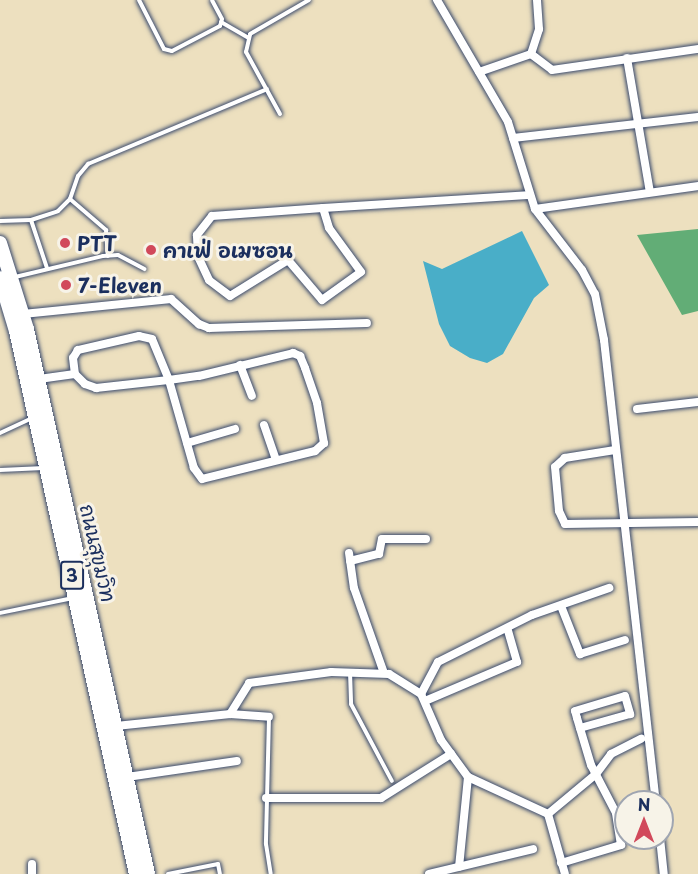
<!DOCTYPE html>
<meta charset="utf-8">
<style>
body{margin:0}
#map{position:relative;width:698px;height:874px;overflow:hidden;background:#ede0bf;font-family:"Playpen Sans","Playpen Sans Thai",sans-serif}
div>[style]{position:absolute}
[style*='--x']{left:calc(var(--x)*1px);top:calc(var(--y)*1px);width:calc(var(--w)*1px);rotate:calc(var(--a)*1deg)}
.forest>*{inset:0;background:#62ad76}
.water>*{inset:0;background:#49aec8}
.roads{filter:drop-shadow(0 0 2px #3a4a6d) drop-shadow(0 0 2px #3a4a6d)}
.lane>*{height:4px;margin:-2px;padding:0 2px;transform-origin:2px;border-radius:2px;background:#fff}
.street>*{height:8px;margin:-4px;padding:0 4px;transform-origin:4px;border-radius:4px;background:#fff}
.primary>*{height:14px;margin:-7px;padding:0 7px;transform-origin:7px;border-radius:7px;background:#fff}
.dots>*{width:16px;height:16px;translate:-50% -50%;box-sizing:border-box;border:3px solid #f7f3e8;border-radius:50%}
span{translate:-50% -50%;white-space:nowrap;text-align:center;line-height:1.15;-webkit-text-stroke:6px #f7f3e8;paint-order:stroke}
.shield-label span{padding:2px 4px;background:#f7f3e8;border:2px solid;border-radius:4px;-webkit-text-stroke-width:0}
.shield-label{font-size:18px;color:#1b2f5e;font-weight:700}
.poi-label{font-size:20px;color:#1b2f5e;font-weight:700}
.left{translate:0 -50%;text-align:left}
.street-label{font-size:20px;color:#1b2f5e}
.north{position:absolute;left:614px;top:790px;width:60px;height:60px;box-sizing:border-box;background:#f7f3e8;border:2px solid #9fa5b1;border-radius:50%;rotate:0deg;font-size:16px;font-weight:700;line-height:24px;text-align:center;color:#1b2f5e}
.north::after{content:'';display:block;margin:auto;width:21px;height:27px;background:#d1495b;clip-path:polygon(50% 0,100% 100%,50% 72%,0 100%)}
</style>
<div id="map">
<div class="forest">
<i style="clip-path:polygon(698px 229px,698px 311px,682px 315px,637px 235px)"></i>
</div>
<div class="water">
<i style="clip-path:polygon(522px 231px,549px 285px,534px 298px,503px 354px,487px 363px,470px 358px,450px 346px,439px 324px,423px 261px,442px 269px)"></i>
</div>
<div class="roads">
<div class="lane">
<i style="--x:139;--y:0;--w:55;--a:63"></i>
<i style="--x:164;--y:49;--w:8;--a:14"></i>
<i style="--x:172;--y:51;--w:54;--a:-27.5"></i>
<i style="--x:220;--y:26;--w:7;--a:-74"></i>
<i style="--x:222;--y:19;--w:21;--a:-118"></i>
<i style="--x:221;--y:22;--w:32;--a:30"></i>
<i style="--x:280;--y:114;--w:71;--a:-118.7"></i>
<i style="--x:246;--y:52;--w:18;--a:-77"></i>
<i style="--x:250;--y:34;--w:68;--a:-30"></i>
<i style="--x:70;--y:199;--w:48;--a:40.7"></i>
<i style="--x:106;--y:230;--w:26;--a:86"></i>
<i style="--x:31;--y:220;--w:51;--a:71.6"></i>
<i style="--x:0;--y:221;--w:31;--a:-2"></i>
<i style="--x:31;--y:220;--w:28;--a:-18"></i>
<i style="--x:58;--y:211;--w:17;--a:-45"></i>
<i style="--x:70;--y:199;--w:24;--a:-71"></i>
<i style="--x:78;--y:176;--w:16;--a:-50"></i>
<i style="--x:88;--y:164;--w:194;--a:-22.7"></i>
<i style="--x:15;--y:277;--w:90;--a:-13.4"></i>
<i style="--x:103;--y:256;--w:15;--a:-4"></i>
<i style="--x:118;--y:255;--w:30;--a:28"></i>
<i style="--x:0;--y:433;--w:35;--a:-25"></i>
<i style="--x:0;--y:470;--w:44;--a:-2.6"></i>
<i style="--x:0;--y:613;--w:75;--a:-11.6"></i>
<i style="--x:350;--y:672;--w:32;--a:88"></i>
<i style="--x:351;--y:704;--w:87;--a:62"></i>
<i style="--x:269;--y:717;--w:127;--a:91.4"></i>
<i style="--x:266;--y:844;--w:30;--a:81"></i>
<i style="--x:168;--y:874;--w:51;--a:-11.3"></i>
<i style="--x:218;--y:864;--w:10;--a:79"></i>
</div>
<div class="street">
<i style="--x:437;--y:0;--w:141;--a:59.8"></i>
<i style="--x:508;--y:122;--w:91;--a:72.8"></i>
<i style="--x:535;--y:209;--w:77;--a:52.4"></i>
<i style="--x:582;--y:270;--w:27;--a:62"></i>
<i style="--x:595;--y:294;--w:47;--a:78.9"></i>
<i style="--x:604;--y:340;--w:465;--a:83.6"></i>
<i style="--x:531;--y:54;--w:26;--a:-72"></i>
<i style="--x:539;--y:29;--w:29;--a:-94"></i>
<i style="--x:627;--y:58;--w:136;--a:80.3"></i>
<i style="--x:479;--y:72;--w:55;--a:-19.1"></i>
<i style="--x:531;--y:54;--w:26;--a:37"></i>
<i style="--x:552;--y:70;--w:148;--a:-8.2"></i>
<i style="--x:513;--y:138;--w:186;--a:-6.5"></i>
<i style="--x:323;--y:208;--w:21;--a:73"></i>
<i style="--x:329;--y:228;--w:54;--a:54"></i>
<i style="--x:361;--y:272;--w:48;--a:144.3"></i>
<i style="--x:322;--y:300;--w:52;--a:-130.4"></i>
<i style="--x:288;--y:260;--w:68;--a:148.2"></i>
<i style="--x:230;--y:296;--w:26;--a:-143"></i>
<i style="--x:209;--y:280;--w:26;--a:-115"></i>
<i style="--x:198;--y:256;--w:21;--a:-93"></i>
<i style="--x:197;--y:235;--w:24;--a:-52"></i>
<i style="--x:212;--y:216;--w:111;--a:-4.1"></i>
<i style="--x:323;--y:208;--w:205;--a:-3.6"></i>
<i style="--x:535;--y:209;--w:165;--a:-8"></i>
<i style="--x:23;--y:314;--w:149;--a:-5.8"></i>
<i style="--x:171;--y:299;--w:38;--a:42"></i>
<i style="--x:199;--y:324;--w:11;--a:22"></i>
<i style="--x:209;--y:328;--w:158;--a:-1.8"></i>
<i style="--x:240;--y:365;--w:33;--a:69"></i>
<i style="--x:39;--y:379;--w:36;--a:-8"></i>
<i style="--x:75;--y:374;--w:14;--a:45"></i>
<i style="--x:85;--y:384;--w:12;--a:20"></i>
<i style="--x:96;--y:388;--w:73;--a:-6.3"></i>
<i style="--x:169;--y:380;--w:30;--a:-8"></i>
<i style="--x:199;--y:376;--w:97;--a:-13.7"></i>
<i style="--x:293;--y:353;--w:8;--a:23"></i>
<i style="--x:300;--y:356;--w:13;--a:67"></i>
<i style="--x:305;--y:368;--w:37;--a:71"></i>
<i style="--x:317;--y:403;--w:41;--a:80.1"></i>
<i style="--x:324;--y:443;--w:12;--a:138"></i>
<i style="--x:315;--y:451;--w:116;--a:166.1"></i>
<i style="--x:202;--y:479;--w:14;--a:-126"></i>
<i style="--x:194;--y:468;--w:91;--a:-105.9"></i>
<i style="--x:169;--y:380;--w:44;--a:-112.5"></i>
<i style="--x:152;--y:339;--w:13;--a:-167"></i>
<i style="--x:139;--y:336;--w:63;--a:167.1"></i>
<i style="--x:78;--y:350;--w:9;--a:122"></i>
<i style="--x:73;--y:358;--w:16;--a:83"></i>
<i style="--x:637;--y:409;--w:61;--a:-6.5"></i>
<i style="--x:264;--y:425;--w:37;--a:71"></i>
<i style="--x:187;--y:443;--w:50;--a:-16.3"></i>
<i style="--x:615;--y:450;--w:51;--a:170.9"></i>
<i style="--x:565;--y:458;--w:13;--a:138"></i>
<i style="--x:555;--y:467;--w:44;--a:84.8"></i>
<i style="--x:559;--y:511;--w:14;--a:65"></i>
<i style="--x:565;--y:524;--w:133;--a:-0.9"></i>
<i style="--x:349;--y:553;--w:35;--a:82"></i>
<i style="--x:354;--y:588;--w:90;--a:70.6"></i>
<i style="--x:350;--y:561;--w:30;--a:-14"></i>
<i style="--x:379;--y:554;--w:15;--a:-79"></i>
<i style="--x:382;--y:539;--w:44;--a:0"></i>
<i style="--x:561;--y:606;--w:52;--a:68.4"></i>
<i style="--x:580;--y:654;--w:47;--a:-17.3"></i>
<i style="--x:421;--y:694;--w:36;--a:-62"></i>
<i style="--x:438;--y:662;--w:105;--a:-26.6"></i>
<i style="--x:532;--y:615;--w:82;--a:-19.3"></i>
<i style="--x:425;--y:701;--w:100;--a:-23"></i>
<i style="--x:517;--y:662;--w:35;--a:-106"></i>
<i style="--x:230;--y:714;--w:39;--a:4"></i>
<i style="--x:116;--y:726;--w:115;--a:-6"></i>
<i style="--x:230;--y:714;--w:36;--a:-58"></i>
<i style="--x:249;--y:683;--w:83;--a:-7.6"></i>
<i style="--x:331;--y:672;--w:58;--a:2"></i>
<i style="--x:389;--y:674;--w:38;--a:32"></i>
<i style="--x:421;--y:694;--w:50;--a:66.5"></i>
<i style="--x:441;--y:740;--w:46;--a:53.9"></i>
<i style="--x:468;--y:777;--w:90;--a:95.7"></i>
<i style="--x:127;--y:777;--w:111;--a:-8.3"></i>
<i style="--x:468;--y:777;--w:88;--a:24.8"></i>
<i style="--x:548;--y:814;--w:62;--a:74.2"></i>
<i style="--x:266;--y:798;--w:115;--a:0"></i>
<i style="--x:381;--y:798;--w:83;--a:-32.2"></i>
<i style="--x:548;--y:814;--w:62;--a:-39.8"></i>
<i style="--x:596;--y:774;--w:25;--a:-53"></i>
<i style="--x:611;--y:754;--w:34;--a:-27"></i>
<i style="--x:660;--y:838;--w:36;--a:84"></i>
<i style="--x:561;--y:863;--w:63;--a:-16.7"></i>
<i style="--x:621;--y:845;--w:32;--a:-99"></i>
<i style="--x:616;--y:813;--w:54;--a:-117.5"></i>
<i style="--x:591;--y:765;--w:49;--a:-106.6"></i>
<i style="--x:577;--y:718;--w:7;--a:-106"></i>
<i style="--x:575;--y:711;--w:52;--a:-16.7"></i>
<i style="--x:625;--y:696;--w:19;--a:74"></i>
<i style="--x:630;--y:714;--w:52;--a:164.4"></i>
<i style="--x:32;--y:874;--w:10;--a:-90"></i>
<i style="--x:429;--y:874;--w:107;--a:-13.5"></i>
</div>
<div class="primary">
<i style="--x:0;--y:243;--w:90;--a:72.6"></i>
<i style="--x:27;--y:329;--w:558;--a:77.48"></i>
<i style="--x:0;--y:278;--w:55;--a:73.2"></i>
<i style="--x:16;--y:331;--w:556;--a:77.54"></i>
</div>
</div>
<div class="dots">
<i style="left:65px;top:243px;background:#d1495b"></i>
<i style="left:151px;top:250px;background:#d1495b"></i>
<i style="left:66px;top:285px;background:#d1495b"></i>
</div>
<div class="shield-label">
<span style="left:72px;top:575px">3</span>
</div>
<div class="poi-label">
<span class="left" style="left:77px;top:243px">PTT</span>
<span class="left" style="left:163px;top:250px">คาเฟ่ อเมซอน</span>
<span class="left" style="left:78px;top:285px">7-Eleven</span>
</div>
<div class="street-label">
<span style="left:98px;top:553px;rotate:77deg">ถนนสุขุมวิท</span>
</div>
<div class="north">N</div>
</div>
